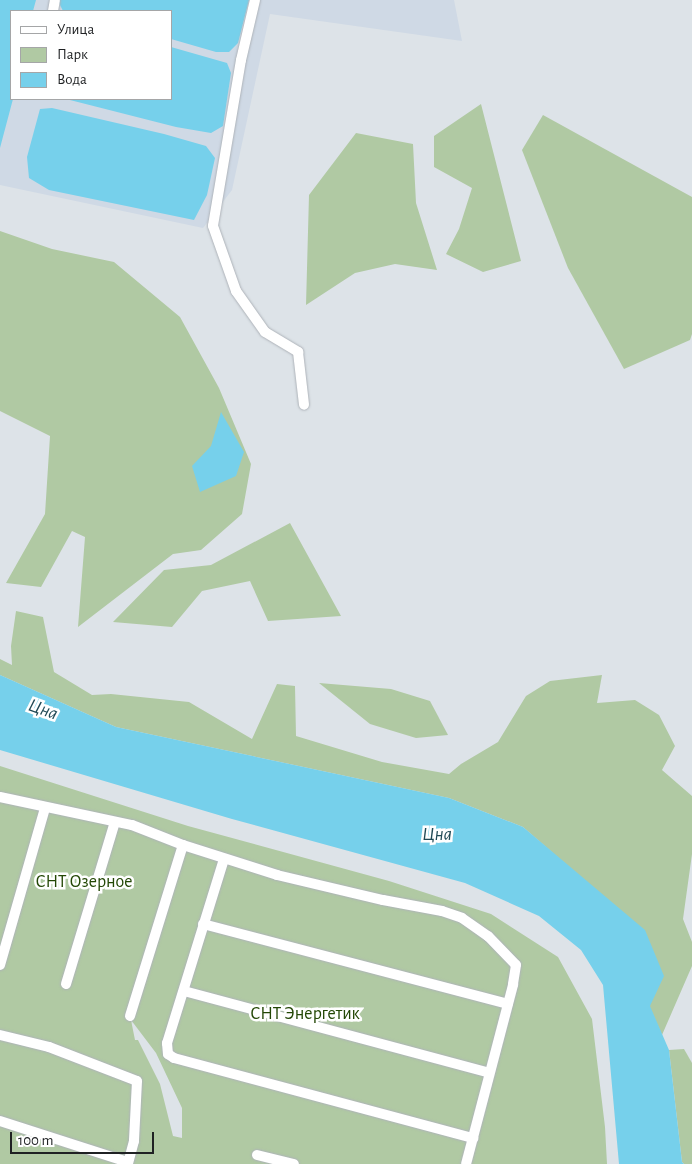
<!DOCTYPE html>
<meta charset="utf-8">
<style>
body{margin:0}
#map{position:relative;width:692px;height:1164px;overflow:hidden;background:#dde3e8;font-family:"Alegreya Sans",sans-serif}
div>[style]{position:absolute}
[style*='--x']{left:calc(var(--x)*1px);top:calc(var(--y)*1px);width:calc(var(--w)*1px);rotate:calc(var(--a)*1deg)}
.built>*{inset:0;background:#cfd9e5}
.green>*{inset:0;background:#b0c9a3}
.water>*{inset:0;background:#76d0eb}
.roads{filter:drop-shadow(0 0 1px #aeb3b9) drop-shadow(0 0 1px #aeb3b9)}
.minor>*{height:10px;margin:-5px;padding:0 5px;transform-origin:5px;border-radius:5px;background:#fff}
span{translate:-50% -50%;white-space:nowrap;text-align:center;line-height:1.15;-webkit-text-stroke:5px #fff;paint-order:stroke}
.park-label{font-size:18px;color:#234705}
.water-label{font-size:19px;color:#204955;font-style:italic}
.legend{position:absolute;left:10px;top:10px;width:162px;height:90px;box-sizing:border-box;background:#fff;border:1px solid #a5a6a7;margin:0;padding:6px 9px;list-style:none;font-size:15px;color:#1f2123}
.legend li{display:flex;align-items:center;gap:10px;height:25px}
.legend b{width:25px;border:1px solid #a5a6a7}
.scale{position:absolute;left:10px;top:1132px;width:144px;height:22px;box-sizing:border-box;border:2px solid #1f2123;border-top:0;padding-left:6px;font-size:15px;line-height:18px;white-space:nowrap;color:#1f2123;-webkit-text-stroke:4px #fff;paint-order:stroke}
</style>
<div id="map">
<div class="built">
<i style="clip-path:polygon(evenodd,0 0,454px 0,462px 41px,270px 14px,232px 190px,203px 228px,0 185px,0 0,11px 11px,171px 11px,171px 99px,11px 99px,11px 11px)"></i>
</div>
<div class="green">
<i style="clip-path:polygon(481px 104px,521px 261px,483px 272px,446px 254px,459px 229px,472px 188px,434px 167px,434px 136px)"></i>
<i style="clip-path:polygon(543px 115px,692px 197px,692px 334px,690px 340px,624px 369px,568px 268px,522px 150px)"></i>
<i style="clip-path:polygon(356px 133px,413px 144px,416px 203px,437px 270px,395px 264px,355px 273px,306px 305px,309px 195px)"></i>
<i style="clip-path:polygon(0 231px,52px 249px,114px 262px,180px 317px,219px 388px,251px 464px,242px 514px,201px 550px,173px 554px,78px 627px,85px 537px,72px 531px,41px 587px,6px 583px,45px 514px,50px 436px,0 411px)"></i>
<i style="clip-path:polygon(290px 523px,341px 616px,268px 621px,250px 581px,202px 591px,172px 627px,113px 622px,164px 570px,211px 565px)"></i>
<i style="clip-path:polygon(16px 611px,43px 617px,54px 672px,92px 695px,111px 694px,189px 702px,252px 739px,277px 684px,295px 686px,296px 736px,382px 762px,449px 774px,461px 764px,498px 742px,526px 696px,550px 681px,602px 675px,597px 703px,635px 700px,659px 715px,675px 746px,662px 770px,692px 796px,692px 854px,683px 919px,692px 942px,692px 966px,662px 1035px,649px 1006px,663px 976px,576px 873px,523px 827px,449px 798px,116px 727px,0 675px,0 659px,12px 665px,11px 646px)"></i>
<i style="clip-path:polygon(319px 683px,391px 689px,430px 701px,448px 735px,416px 738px,370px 724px)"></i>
<i style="clip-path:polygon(evenodd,0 766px,188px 826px,389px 881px,491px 914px,558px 957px,592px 1019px,605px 1127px,607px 1164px,0 1164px,0 766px,131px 1020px,156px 1053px,182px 1108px,182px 1138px,173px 1136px,160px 1084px,138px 1040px,135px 1040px,131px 1020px)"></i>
<i style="clip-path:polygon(684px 1049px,692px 1063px,692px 1164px,684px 1164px,682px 1162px,669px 1050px)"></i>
</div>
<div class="water">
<i style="clip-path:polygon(0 0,36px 0,33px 11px,11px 11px,13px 99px,0 148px)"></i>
<i style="clip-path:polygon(59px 0,249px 0,238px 43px,229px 52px,216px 52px,171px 39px,171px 11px,63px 11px,59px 3px)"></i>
<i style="clip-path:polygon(171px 47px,227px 63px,231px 73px,223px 126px,211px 133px,176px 127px,66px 99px,171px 99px)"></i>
<i style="clip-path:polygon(52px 108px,164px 134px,206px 146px,215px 158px,207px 195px,194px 220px,49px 190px,29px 178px,27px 157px,40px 109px)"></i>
<i style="clip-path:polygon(221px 412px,244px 452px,236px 476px,200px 492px,192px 466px,211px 446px)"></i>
<i style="clip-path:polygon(0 675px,116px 727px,449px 798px,523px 827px,645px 930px,664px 976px,650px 1006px,669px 1050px,682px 1162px,684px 1164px,619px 1164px,603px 985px,581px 950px,539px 916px,465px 883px,232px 819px,0 750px)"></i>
</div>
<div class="roads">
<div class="minor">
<i style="--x:255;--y:0;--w:62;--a:103.1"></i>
<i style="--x:241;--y:60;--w:168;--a:99.6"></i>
<i style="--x:213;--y:226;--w:69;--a:70.5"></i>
<i style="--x:236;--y:291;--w:50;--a:54.7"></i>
<i style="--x:265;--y:332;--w:39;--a:31"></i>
<i style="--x:298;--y:352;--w:53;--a:83.5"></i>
<i style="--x:53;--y:11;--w:11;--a:-80"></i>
<i style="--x:0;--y:797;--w:135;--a:12"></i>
<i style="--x:132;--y:825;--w:55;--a:21.4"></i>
<i style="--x:183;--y:845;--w:99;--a:17.7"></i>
<i style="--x:277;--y:875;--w:109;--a:13.3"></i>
<i style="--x:383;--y:900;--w:60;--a:10.6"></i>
<i style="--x:442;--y:911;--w:21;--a:19"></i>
<i style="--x:462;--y:918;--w:32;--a:35"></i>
<i style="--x:488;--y:936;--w:40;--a:46"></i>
<i style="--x:516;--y:965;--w:20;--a:99"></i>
<i style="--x:513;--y:985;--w:185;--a:104.7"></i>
<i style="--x:224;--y:859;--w:193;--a:107.2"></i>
<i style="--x:167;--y:1043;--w:11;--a:85"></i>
<i style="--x:168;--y:1054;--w:7;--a:34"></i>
<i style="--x:174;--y:1058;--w:310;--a:15"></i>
<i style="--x:203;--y:924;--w:315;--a:14.7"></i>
<i style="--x:0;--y:965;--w:163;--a:-74"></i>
<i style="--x:66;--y:984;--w:169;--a:-73.2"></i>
<i style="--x:184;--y:991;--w:316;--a:15"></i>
<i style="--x:130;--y:1016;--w:179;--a:-72.8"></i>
<i style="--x:0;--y:1035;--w:50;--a:13.8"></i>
<i style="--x:49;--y:1047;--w:94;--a:21.1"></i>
<i style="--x:137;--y:1081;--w:60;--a:92.9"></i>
<i style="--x:134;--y:1141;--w:24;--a:105"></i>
<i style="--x:0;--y:1121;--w:134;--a:17.8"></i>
<i style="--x:257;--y:1155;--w:38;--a:14"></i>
</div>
</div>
<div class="park-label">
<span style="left:84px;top:882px">СНТ Озерное</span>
<span style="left:305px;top:1014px">СНТ Энергетик</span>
</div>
<div class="water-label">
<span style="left:43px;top:710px;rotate:20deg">Цна</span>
<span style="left:437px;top:835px">Цна</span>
</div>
<ul class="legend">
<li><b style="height:6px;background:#fff"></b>Улица</li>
<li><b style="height:14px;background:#b0c9a3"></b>Парк</li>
<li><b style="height:14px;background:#76d0eb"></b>Вода</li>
</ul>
<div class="scale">100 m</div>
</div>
